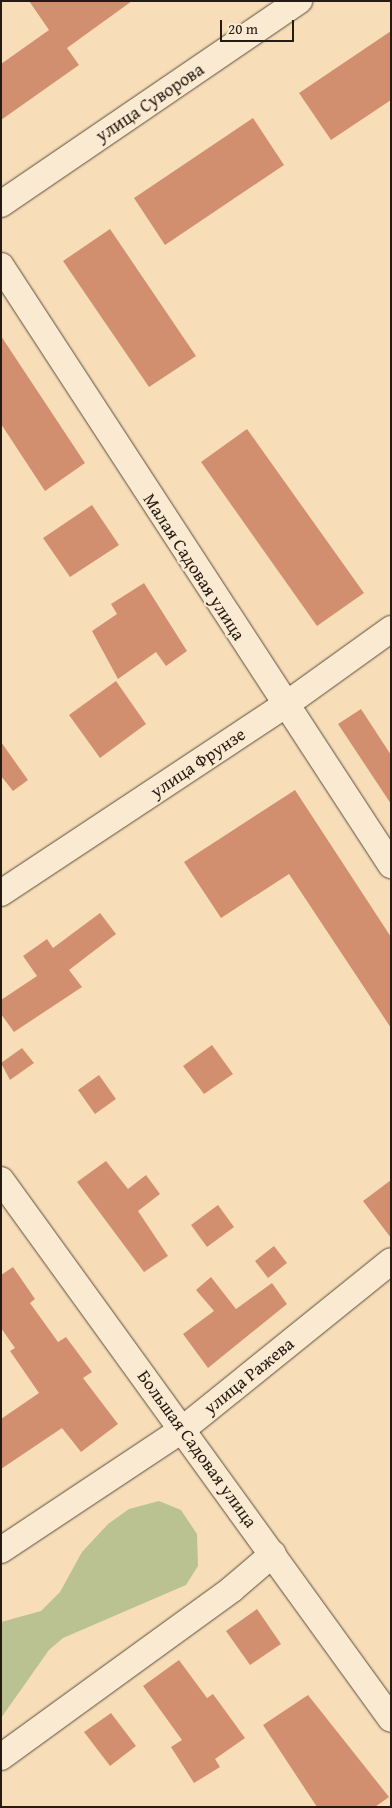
<!DOCTYPE html>
<meta charset="utf-8">
<style>
body{margin:0}
#map{position:relative;width:392px;height:1808px;overflow:hidden;background:#f8deb8;font-family:"Gentium Book Plus",serif}
div>[style]{position:absolute}
[style*='--x']{left:calc(var(--x)*1px);top:calc(var(--y)*1px);width:calc(var(--w)*1px);rotate:calc(var(--a)*1deg)}
.green>*{inset:0;background:#bac291}
.building>*{inset:0;background:#d28f6f}
.roads{filter:drop-shadow(0 0 1px #5a4c3c) drop-shadow(0 0 1px #5a4c3c)}
.minor>*{height:26px;margin:-13px;padding:0 13px;transform-origin:13px;border-radius:13px;background:#faead1}
span{translate:-50% -50%;white-space:nowrap;text-align:center;line-height:1.15;-webkit-text-stroke:4px #faead1;paint-order:stroke}
.street-label{font-size:18px;color:#261b13}
.frame{position:absolute;inset:0;border:2px solid #261b13;pointer-events:none}
.scale{position:absolute;left:220px;top:20px;width:74px;height:22px;box-sizing:border-box;border:2px solid #261b13;border-top:0;padding-left:6px;font-size:15px;line-height:18px;white-space:nowrap;color:#261b13;-webkit-text-stroke:4px #faead1;paint-order:stroke}
</style>
<div id="map">
<div class="green">
<i style="clip-path:polygon(159px 1501px,181px 1510px,197px 1534px,198px 1566px,186px 1585px,63px 1638px,49px 1650px,1px 1718px,1px 1622px,41px 1611px,60px 1592px,82px 1552px,108px 1524px,129px 1509px)"></i>
</div>
<div class="building">
<i style="clip-path:polygon(29px 1px,132px 1px,67px 48px,79px 65px,1px 120px,1px 64px,49px 30px)"></i>
<i style="clip-path:polygon(391px 31px,391px 100px,331px 140px,299px 93px)"></i>
<i style="clip-path:polygon(253px 118px,284px 165px,165px 245px,134px 198px)"></i>
<i style="clip-path:polygon(110px 229px,196px 356px,149px 387px,63px 261px)"></i>
<i style="clip-path:polygon(1px 336px,85px 463px,45px 491px,1px 424px)"></i>
<i style="clip-path:polygon(247px 429px,364px 593px,317px 626px,201px 462px)"></i>
<i style="clip-path:polygon(92px 505px,119px 545px,70px 577px,43px 538px)"></i>
<i style="clip-path:polygon(144px 583px,187px 651px,166px 666px,156px 652px,118px 679px,92px 631px,117px 614px,111px 604px)"></i>
<i style="clip-path:polygon(116px 681px,146px 724px,100px 758px,69px 715px)"></i>
<i style="clip-path:polygon(361px 709px,391px 755px,391px 804px,338px 724px)"></i>
<i style="clip-path:polygon(1px 742px,28px 780px,13px 791px,1px 776px)"></i>
<i style="clip-path:polygon(295px 790px,391px 937px,391px 1028px,289px 874px,221px 918px,184px 862px)"></i>
<i style="clip-path:polygon(100px 913px,116px 934px,69px 970px,82px 987px,14px 1032px,1px 1014px,1px 1000px,37px 976px,23px 956px,47px 939px,53px 948px)"></i>
<i style="clip-path:polygon(212px 1045px,233px 1074px,204px 1094px,183px 1066px)"></i>
<i style="clip-path:polygon(22px 1048px,34px 1063px,10px 1080px,1px 1063px)"></i>
<i style="clip-path:polygon(99px 1075px,116px 1099px,95px 1114px,78px 1090px)"></i>
<i style="clip-path:polygon(106px 1161px,128px 1189px,146px 1175px,160px 1194px,138px 1211px,168px 1256px,144px 1272px,77px 1182px)"></i>
<i style="clip-path:polygon(391px 1180px,391px 1238px,363px 1201px)"></i>
<i style="clip-path:polygon(218px 1205px,234px 1227px,207px 1247px,191px 1225px)"></i>
<i style="clip-path:polygon(274px 1246px,287px 1263px,268px 1278px,255px 1261px)"></i>
<i style="clip-path:polygon(13px 1267px,35px 1299px,30px 1303px,58px 1342px,66px 1337px,92px 1372px,83px 1378px,118px 1424px,81px 1452px,62px 1428px,1px 1469px,1px 1419px,39px 1393px,10px 1351px,15px 1348px,1px 1328px,1px 1275px)"></i>
<i style="clip-path:polygon(211px 1277px,236px 1309px,272px 1283px,287px 1304px,208px 1368px,183px 1334px,214px 1311px,196px 1290px)"></i>
<i style="clip-path:polygon(257px 1609px,281px 1644px,250px 1665px,226px 1631px)"></i>
<i style="clip-path:polygon(179px 1660px,207px 1698px,213px 1694px,245px 1738px,215px 1759px,220px 1767px,194px 1783px,171px 1747px,182px 1740px,143px 1686px)"></i>
<i style="clip-path:polygon(308px 1695px,389px 1797px,375px 1807px,317px 1807px,263px 1725px)"></i>
<i style="clip-path:polygon(111px 1713px,136px 1746px,110px 1766px,84px 1732px)"></i>
</div>
<div class="roads">
<div class="minor">
<i style="--x:1;--y:204;--w:361;--a:-34.3"></i>
<i style="--x:1;--y:266;--w:715;--a:56.93"></i>
<i style="--x:1;--y:893;--w:339;--a:-33.5"></i>
<i style="--x:284;--y:706;--w:132;--a:-35.7"></i>
<i style="--x:1;--y:1180;--w:665;--a:54.11"></i>
<i style="--x:1;--y:1550;--w:219;--a:-33.6"></i>
<i style="--x:183;--y:1429;--w:267;--a:-38.9"></i>
<i style="--x:1;--y:1757;--w:286;--a:-36"></i>
<i style="--x:232;--y:1589;--w:54;--a:-40.5"></i>
</div>
</div>
<div class="street-label">
<span style="left:150px;top:103px;rotate:-34deg">улица Суворова</span>
<span style="left:194px;top:567px;rotate:57deg">Малая Садовая улица</span>
<span style="left:198px;top:763px;rotate:-34deg">улица Фрунзе</span>
<span style="left:249px;top:1376px;rotate:-39deg">улица Ражева</span>
<span style="left:197px;top:1449px;rotate:54deg">Большая Садовая улица</span>
</div>
<div class="frame"></div>
<div class="scale">20 m</div>
</div>
